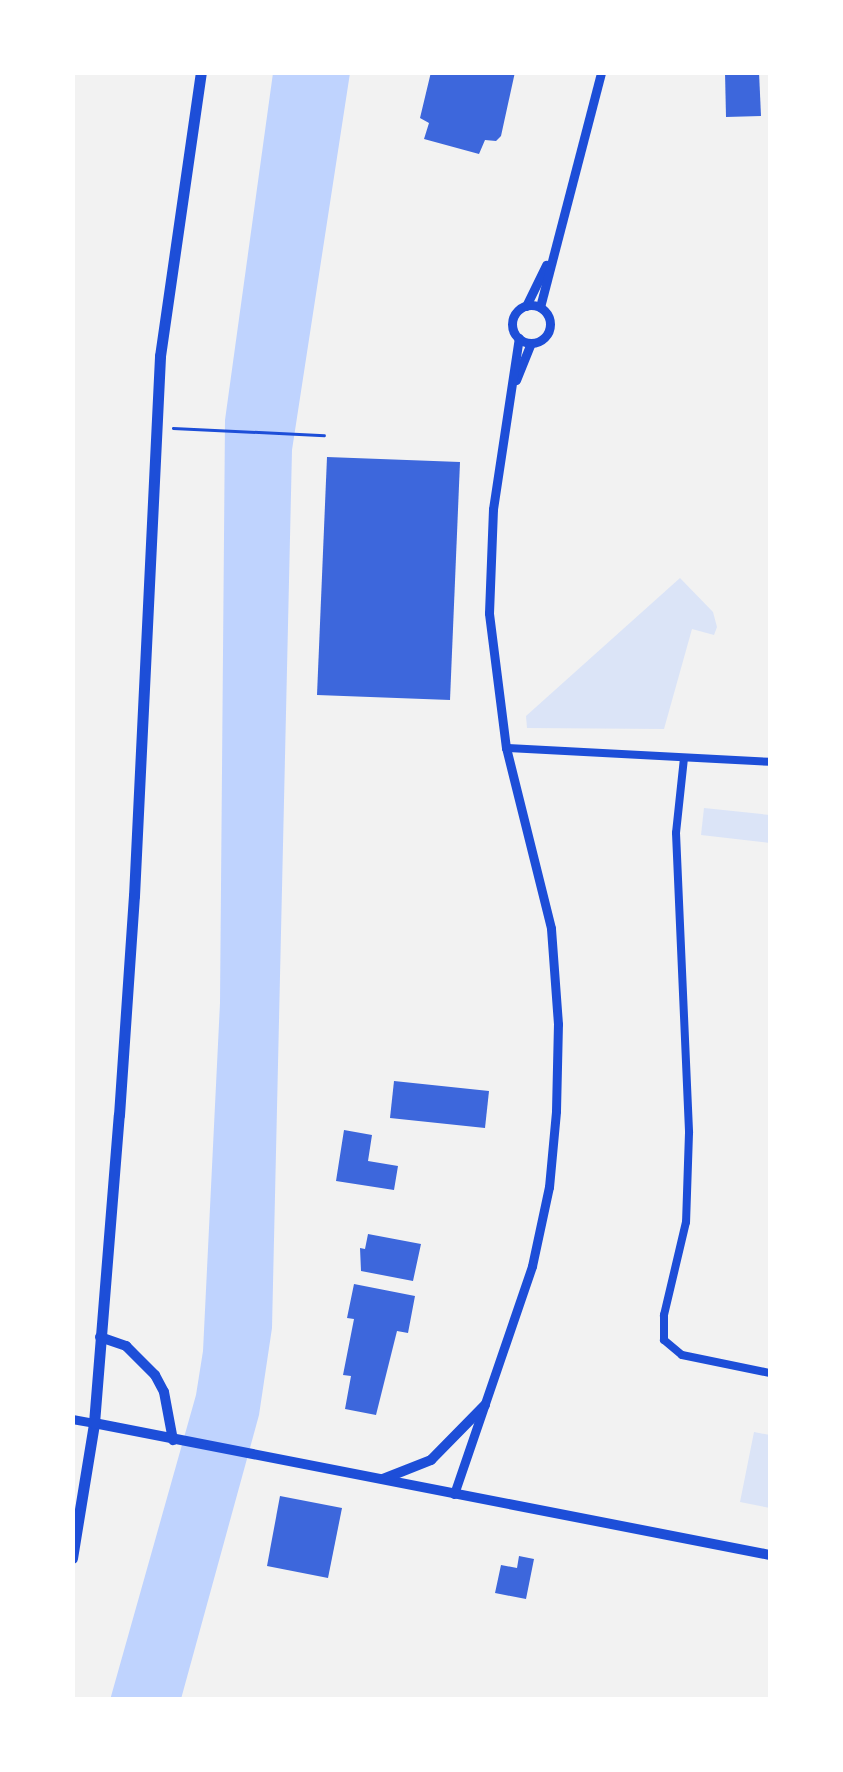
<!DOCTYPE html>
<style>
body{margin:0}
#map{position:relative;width:843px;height:1772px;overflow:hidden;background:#f2f2f2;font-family:Ubuntu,sans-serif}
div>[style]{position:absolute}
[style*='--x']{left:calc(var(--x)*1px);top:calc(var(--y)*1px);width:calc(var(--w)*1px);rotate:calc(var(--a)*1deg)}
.green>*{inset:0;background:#dbe4f7}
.water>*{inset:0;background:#bfd3fe}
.building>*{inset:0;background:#3d67dc}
.path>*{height:2.5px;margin:-1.25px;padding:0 1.25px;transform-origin:1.25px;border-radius:1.25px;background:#1d4ed8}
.minor>*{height:8px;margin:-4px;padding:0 4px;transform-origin:4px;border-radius:4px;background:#1d4ed8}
.tertiary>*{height:9px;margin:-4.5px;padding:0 4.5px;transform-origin:4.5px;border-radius:4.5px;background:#1d4ed8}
.tertiary>.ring{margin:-4.5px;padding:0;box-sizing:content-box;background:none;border:9px solid #1d4ed8;border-radius:50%}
.secondary>*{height:10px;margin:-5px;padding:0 5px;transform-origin:5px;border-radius:5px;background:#1d4ed8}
.primary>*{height:11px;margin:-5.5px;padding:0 5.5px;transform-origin:5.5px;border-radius:5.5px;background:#1d4ed8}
span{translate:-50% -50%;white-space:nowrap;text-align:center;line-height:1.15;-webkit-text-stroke:9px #fff;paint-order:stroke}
.frame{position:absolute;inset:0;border:75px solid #fff;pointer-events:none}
</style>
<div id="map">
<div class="green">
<i style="clip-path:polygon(680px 578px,713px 612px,717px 627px,714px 635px,692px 629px,664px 729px,527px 728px,526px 716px)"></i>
<i style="clip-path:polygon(704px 808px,770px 815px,770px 843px,701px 835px)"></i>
<i style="clip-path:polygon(754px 1432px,770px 1435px,770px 1508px,740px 1502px)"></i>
</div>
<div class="water">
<i style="clip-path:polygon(273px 73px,350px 73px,292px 450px,272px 1328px,259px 1415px,181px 1699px,110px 1700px,196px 1395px,203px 1351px,220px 1003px,225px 420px)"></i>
</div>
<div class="building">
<i style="clip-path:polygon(431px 72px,515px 72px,501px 136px,496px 141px,485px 140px,479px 154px,424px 139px,429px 123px,420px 118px)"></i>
<i style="clip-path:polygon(725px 72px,759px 72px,761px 116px,726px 117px)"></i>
<i style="clip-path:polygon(327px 457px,460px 462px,450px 700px,317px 695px)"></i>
<i style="clip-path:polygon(394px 1081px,489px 1091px,485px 1128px,390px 1118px)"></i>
<i style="clip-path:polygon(344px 1130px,372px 1135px,368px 1161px,398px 1166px,394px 1190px,336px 1181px)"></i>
<i style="clip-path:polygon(368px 1234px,421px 1244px,413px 1281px,361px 1271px,360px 1248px,365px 1249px)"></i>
<i style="clip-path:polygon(354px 1284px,415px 1296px,408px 1333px,397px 1331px,376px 1415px,345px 1409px,351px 1376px,343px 1375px,354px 1319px,347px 1318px)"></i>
<i style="clip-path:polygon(280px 1496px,342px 1508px,328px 1578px,267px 1566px)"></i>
<i style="clip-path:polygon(519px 1556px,534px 1559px,526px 1599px,495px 1593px,501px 1565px,517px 1568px)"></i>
</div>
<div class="path">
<i style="--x:173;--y:428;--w:151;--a:2.7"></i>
</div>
<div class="minor">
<i style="--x:506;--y:748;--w:264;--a:3"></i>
<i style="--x:684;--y:758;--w:75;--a:96.1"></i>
<i style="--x:676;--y:833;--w:300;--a:87.5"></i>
<i style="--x:689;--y:1133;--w:89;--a:91.9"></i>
<i style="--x:686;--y:1222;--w:96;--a:103.3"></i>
<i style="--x:664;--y:1315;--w:25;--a:90"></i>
<i style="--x:664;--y:1340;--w:23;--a:40"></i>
<i style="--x:682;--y:1355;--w:90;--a:11.6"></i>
</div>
<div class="tertiary">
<i class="ring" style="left:512px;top:305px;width:29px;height:29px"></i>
<i style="--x:526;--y:306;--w:46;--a:-64"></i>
<i style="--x:540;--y:307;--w:243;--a:-75.4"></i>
<i style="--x:516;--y:380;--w:40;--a:-68"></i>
<i style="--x:72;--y:1419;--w:22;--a:10"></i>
<i style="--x:454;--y:1494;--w:241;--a:-71.1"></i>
<i style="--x:532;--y:1266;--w:81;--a:-77.9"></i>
<i style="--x:549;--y:1187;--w:76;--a:-84.7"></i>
<i style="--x:556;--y:1111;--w:87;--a:-88.7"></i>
<i style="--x:558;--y:1024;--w:96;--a:-94.2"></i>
<i style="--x:551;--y:928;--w:186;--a:-104"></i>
<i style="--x:506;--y:748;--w:136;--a:-97.2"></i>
<i style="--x:489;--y:613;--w:104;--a:-87.8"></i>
<i style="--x:493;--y:509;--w:173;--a:-81.4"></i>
</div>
<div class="secondary">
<i style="--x:100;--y:1337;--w:28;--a:19"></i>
<i style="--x:126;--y:1346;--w:41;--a:45"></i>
<i style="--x:155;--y:1375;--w:19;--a:62"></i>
<i style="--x:164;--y:1392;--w:49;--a:79.4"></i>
<i style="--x:94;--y:1423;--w:689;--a:11.05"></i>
<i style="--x:383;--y:1479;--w:52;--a:-21.6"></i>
<i style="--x:431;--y:1460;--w:77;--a:-45.5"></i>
</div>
<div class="primary">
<i style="--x:72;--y:1558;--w:137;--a:-80.7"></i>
<i style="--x:94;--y:1423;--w:309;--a:-85.4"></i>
<i style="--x:119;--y:1115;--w:220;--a:-86.1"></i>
<i style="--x:134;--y:896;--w:541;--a:-87.24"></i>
<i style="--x:160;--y:356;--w:287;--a:-81.8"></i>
</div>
<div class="frame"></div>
</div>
